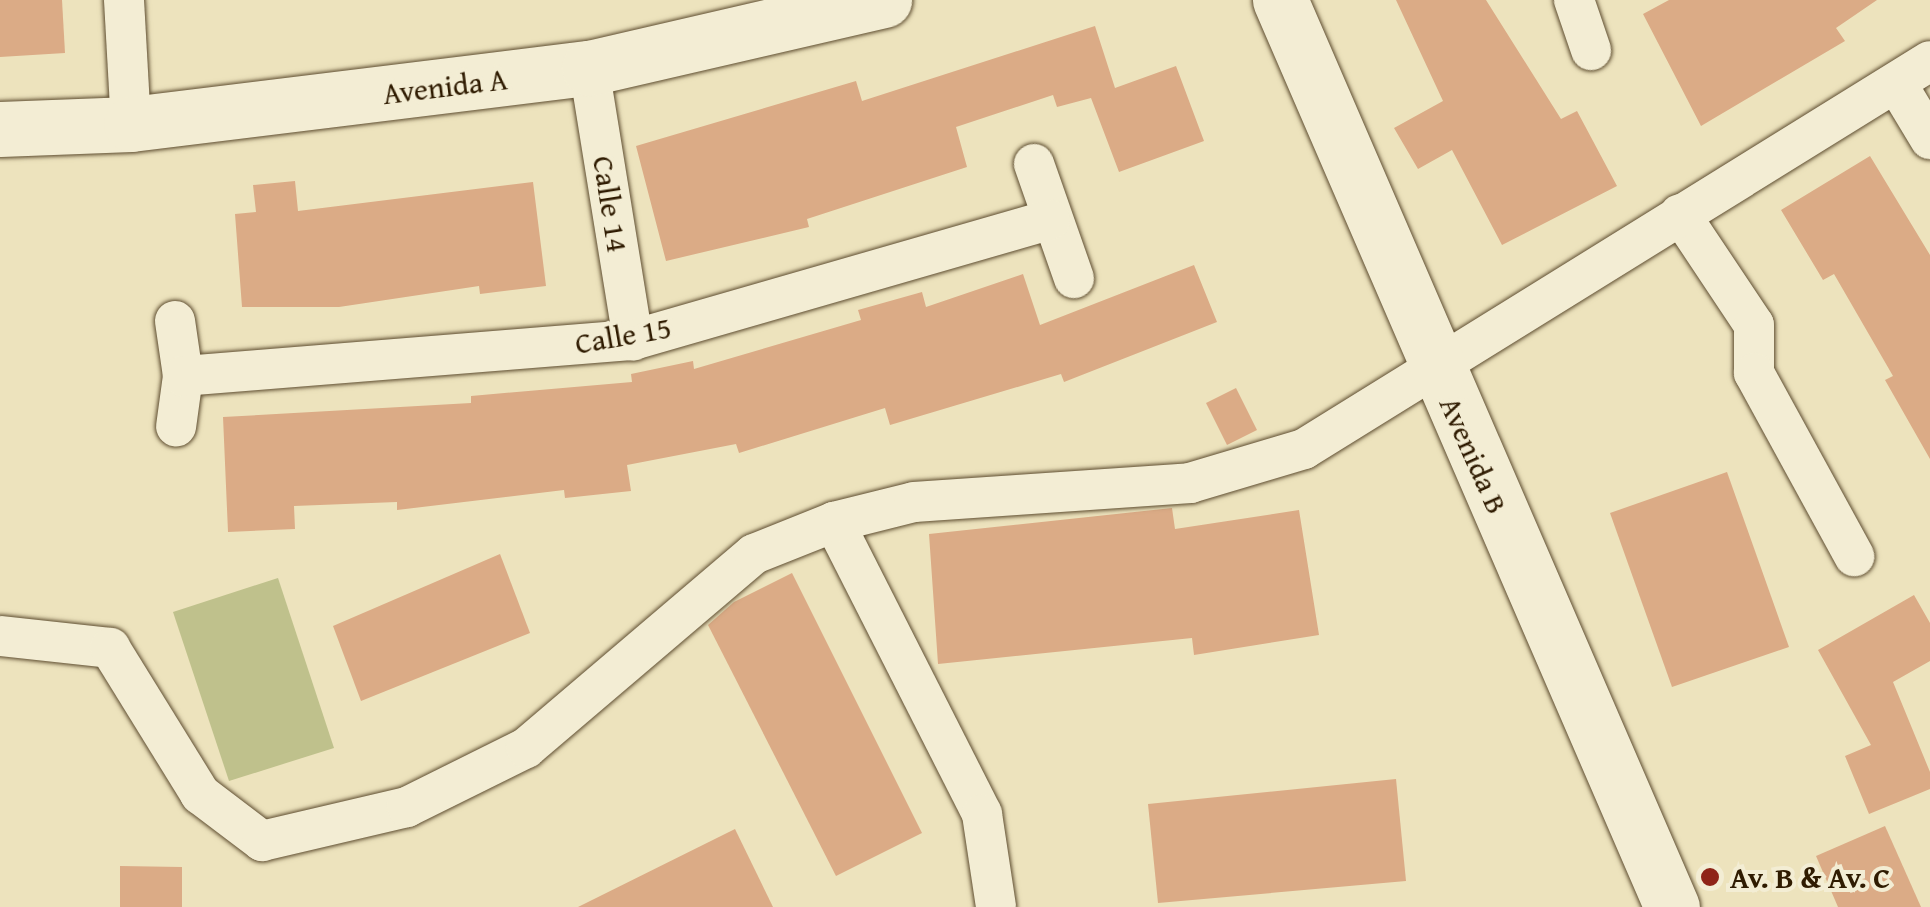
<!DOCTYPE html>
<style>
body{margin:0}
#map{position:relative;width:1930px;height:907px;overflow:hidden;background:#ede3bd;font-family:"Gentium Book Plus",serif}
div>[style]{position:absolute}
[style*='--x']{left:calc(var(--x)*1px);top:calc(var(--y)*1px);width:calc(var(--w)*1px);rotate:calc(var(--a)*1deg)}
.green>*{inset:0;background:#bfc18c}
.building>*{inset:0;background:#dbab86}
.roads{filter:drop-shadow(0 0 2px #5e4d30) drop-shadow(0 0 2px #5e4d30)}
.street>*{height:40px;margin:-20px;padding:0 20px;transform-origin:20px;border-radius:20px;background:#f3edd4}
.secondary>*{height:55px;margin:-27.5px;padding:0 27.5px;transform-origin:27.5px;border-radius:27.5px;background:#f3edd4}
.dots>*{width:28px;height:28px;translate:-50% -50%;box-sizing:border-box;border:5px solid #f3edd4;border-radius:50%}
span{translate:-50% -50%;white-space:nowrap;text-align:center;line-height:1.15;-webkit-text-stroke:8px #f3edd4;paint-order:stroke}
.street-label{font-size:30px;color:#2f1b01}
.poi-label{font-size:30px;color:#2f1b01;font-weight:700}
.left{translate:0 -50%;text-align:left}
</style>
<div id="map">
<div class="green">
<i style="clip-path:polygon(278px 578px,334px 748px,229px 781px,173px 612px)"></i>
</div>
<div class="building">
<i style="clip-path:polygon(0 0,62px 0,65px 53px,0 57px)"></i>
<i style="clip-path:polygon(1396px 0,1486px 0,1561px 119px,1577px 111px,1617px 186px,1502px 245px,1452px 150px,1418px 169px,1394px 128px,1443px 101px)"></i>
<i style="clip-path:polygon(1669px 0,1877px 0,1836px 28px,1845px 41px,1701px 126px,1643px 14px)"></i>
<i style="clip-path:polygon(1095px 26px,1115px 88px,1176px 66px,1204px 141px,1119px 172px,1091px 98px,1057px 107px,1053px 95px,956px 127px,967px 167px,807px 219px,809px 227px,666px 261px,636px 146px,856px 81px,862px 101px)"></i>
<i style="clip-path:polygon(1870px 156px,1930px 255px,1930px 459px,1885px 380px,1893px 376px,1834px 274px,1823px 280px,1781px 210px)"></i>
<i style="clip-path:polygon(295px 181px,298px 211px,533px 182px,546px 286px,480px 294px,479px 286px,339px 307px,242px 307px,235px 214px,256px 212px,253px 185px)"></i>
<i style="clip-path:polygon(1194px 265px,1217px 322px,1064px 382px,1061px 374px,890px 425px,885px 408px,739px 453px,736px 444px,627px 465px,631px 491px,565px 498px,564px 490px,397px 510px,397px 502px,294px 506px,295px 529px,228px 532px,223px 417px,471px 403px,471px 396px,632px 382px,631px 374px,693px 361px,694px 369px,861px 320px,858px 310px,922px 292px,926px 307px,1023px 274px,1040px 325px)"></i>
<i style="clip-path:polygon(1236px 388px,1257px 430px,1227px 445px,1206px 403px)"></i>
<i style="clip-path:polygon(1727px 472px,1789px 647px,1672px 687px,1610px 513px)"></i>
<i style="clip-path:polygon(1172px 508px,1175px 529px,1299px 510px,1319px 635px,1194px 655px,1192px 638px,938px 664px,929px 534px)"></i>
<i style="clip-path:polygon(500px 554px,530px 633px,361px 701px,333px 626px)"></i>
<i style="clip-path:polygon(792px 573px,922px 833px,836px 876px,708px 625px,734px 602px)"></i>
<i style="clip-path:polygon(1914px 595px,1930px 623px,1930px 661px,1893px 682px,1930px 772px,1930px 789px,1869px 814px,1845px 756px,1871px 745px,1818px 650px)"></i>
<i style="clip-path:polygon(1396px 779px,1406px 881px,1158px 903px,1148px 804px)"></i>
<i style="clip-path:polygon(1885px 826px,1921px 907px,1838px 907px,1816px 856px)"></i>
<i style="clip-path:polygon(735px 829px,773px 907px,578px 907px)"></i>
<i style="clip-path:polygon(120px 866px,182px 867px,182px 907px,120px 907px)"></i>
</div>
<div class="roads">
<div class="street">
<i style="--x:124;--y:0;--w:124;--a:86.8"></i>
<i style="--x:1574;--y:0;--w:53;--a:71.2"></i>
<i style="--x:589;--y:68;--w:276;--a:80.8"></i>
<i style="--x:1898;--y:86;--w:62;--a:58.9"></i>
<i style="--x:1034;--y:164;--w:121;--a:70.7"></i>
<i style="--x:1680;--y:214;--w:133;--a:56.3"></i>
<i style="--x:1754;--y:325;--w:48;--a:90"></i>
<i style="--x:1754;--y:373;--w:209;--a:61.3"></i>
<i style="--x:175;--y:321;--w:56;--a:81.7"></i>
<i style="--x:183;--y:376;--w:51;--a:97.8"></i>
<i style="--x:183;--y:376;--w:451;--a:-4.6"></i>
<i style="--x:633;--y:340;--w:434;--a:-16.1"></i>
<i style="--x:834;--y:522;--w:327;--a:63.1"></i>
<i style="--x:982;--y:814;--w:94;--a:81.4"></i>
<i style="--x:0;--y:636;--w:111;--a:6.2"></i>
<i style="--x:110;--y:648;--w:172;--a:58.3"></i>
<i style="--x:200;--y:794;--w:78;--a:37.2"></i>
<i style="--x:262;--y:841;--w:149;--a:-13.2"></i>
<i style="--x:407;--y:807;--w:133;--a:-26.4"></i>
<i style="--x:526;--y:748;--w:299;--a:-40.4"></i>
<i style="--x:754;--y:554;--w:86;--a:-21.8"></i>
<i style="--x:834;--y:522;--w:82;--a:-14"></i>
<i style="--x:914;--y:502;--w:277;--a:-3.9"></i>
<i style="--x:1190;--y:483;--w:119;--a:-16.6"></i>
<i style="--x:1304;--y:449;--w:736;--a:-31.79"></i>
</div>
<div class="secondary">
<i style="--x:1280;--y:0;--w:988;--a:66.63"></i>
<i style="--x:0;--y:129;--w:131;--a:-2.2"></i>
<i style="--x:131;--y:124;--w:461;--a:-7"></i>
<i style="--x:589;--y:68;--w:303;--a:-13"></i>
</div>
</div>
<div class="dots">
<i style="left:1710px;top:877px;background:#8f2418"></i>
</div>
<div class="street-label">
<span style="left:445px;top:86px;rotate:-7deg">Avenida A</span>
<span style="left:611px;top:204px;rotate:81deg">Calle 14</span>
<span style="left:623px;top:335px;rotate:-10deg">Calle 15</span>
<span style="left:1474px;top:455px;rotate:66deg">Avenida B</span>
</div>
<div class="poi-label">
<span class="left" style="left:1730px;top:877px">Av. B &amp; Av. C</span>
</div>
</div>
